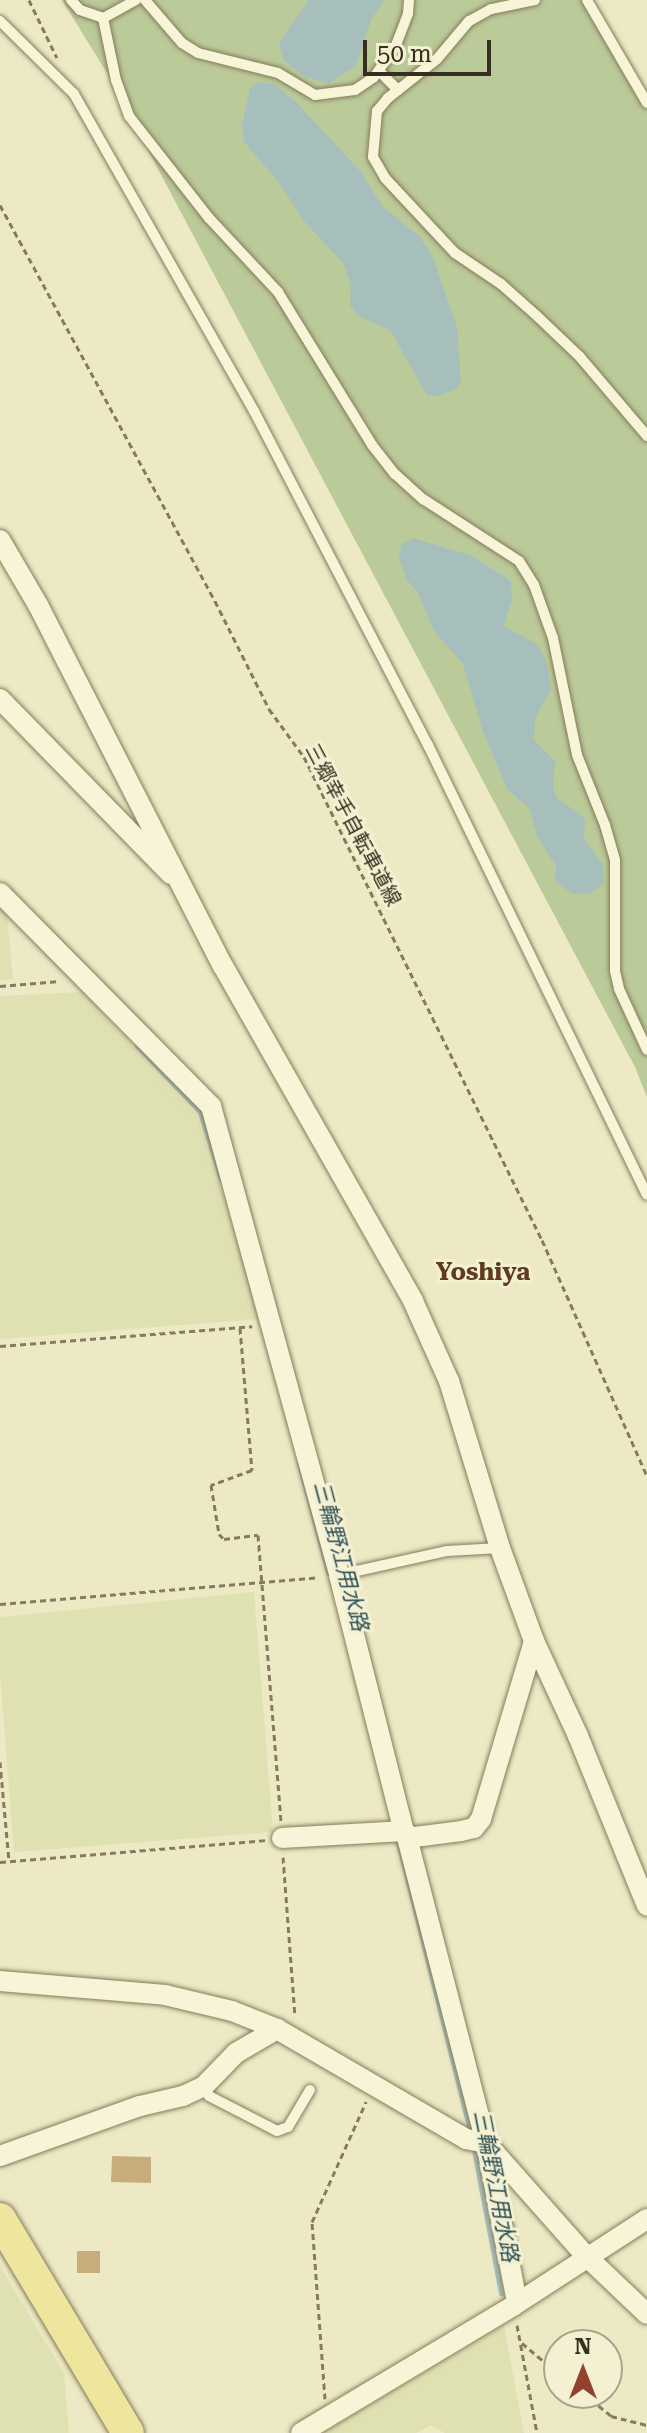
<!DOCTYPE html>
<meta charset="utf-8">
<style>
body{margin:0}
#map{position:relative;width:647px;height:2433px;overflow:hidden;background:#ece9c4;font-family:"Roboto Serif","Noto Sans JP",serif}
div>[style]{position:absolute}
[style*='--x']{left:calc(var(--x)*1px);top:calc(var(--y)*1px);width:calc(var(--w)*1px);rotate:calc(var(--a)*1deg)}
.farmland>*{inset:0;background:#dfe1b2}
.green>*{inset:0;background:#baca98}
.water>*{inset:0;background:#a6bfbd}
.stream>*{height:5px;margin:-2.5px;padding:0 2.5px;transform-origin:2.5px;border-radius:2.5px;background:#a6bfbd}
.building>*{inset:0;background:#c9ac7c}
.path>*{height:3px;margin-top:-1.5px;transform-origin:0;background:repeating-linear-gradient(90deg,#867b5b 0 6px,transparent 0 10px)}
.roads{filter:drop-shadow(0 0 2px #867b5b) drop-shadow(0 0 2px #867b5b)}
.service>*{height:10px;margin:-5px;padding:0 5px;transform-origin:5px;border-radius:5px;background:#f7f4d7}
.minor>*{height:20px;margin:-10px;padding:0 10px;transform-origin:10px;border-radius:10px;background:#f7f4d7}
.primary>*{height:32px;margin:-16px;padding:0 16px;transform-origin:16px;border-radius:16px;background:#eee69d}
span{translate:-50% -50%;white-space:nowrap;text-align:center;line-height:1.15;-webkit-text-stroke:6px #f4f1d3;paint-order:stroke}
.street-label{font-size:20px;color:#362f1f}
.water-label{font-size:22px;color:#2f5056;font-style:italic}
.quarter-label{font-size:24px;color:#613b20;font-weight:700}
.north{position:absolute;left:543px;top:2329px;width:80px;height:80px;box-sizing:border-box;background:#f4f1d3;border:2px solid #a8a38b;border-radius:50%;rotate:0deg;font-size:22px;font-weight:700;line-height:32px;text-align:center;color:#362f1f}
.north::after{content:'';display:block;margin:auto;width:28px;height:36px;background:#92422e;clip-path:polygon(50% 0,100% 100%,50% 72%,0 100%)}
.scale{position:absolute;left:363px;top:40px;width:128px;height:36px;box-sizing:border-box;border:4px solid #362f1f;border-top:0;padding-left:10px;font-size:24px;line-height:28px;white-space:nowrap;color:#362f1f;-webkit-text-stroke:6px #f4f1d3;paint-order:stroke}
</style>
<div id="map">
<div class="farmland">
<i style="clip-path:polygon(0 907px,7px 914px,13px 979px,0 980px)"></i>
<i style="clip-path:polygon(82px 992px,199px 1116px,260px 1319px,0 1339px,0 996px)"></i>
<i style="clip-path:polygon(254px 1592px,273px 1832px,14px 1852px,0 1673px,0 1617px)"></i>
<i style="clip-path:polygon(0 2266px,64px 2373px,69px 2433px,0 2433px)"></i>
<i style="clip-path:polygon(504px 2326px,524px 2433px,445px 2433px,431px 2425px,416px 2433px,323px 2433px)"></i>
</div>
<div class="green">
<i style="clip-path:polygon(62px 0,589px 0,647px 103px,647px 1097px,635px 1067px,107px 73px)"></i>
</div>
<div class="water">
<i style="clip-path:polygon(309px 0,384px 0,371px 20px,356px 65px,329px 83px,305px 77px,284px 61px,279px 43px)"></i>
<i style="clip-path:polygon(258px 82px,274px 84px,296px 102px,361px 172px,383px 207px,419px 236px,432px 255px,457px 327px,461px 382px,457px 389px,437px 396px,427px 395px,390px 330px,358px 316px,350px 305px,351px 286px,343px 263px,304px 221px,278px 181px,244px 142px,242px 125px,250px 88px)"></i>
<i style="clip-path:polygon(413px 538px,472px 556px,511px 581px,512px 599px,504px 626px,538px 645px,547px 662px,551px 689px,535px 718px,534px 740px,555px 761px,553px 788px,557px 798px,585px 818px,584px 839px,603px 864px,604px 884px,590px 893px,573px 894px,555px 881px,556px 866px,538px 838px,529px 808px,507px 789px,483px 731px,463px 664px,434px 631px,418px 593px,407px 580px,399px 558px,401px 545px)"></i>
</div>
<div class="stream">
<i style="--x:137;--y:1046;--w:91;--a:46.3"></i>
<i style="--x:200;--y:1112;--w:71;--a:72.8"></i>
<i style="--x:299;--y:1463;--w:114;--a:75.2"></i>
<i style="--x:397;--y:1838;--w:306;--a:76"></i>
<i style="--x:473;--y:2145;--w:151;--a:79.3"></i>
</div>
<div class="building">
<i style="clip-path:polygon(112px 2156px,151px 2157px,151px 2183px,111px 2182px)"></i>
<i style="clip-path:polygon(77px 2251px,100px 2251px,100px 2273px,77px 2273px)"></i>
</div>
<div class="path">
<i style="--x:29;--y:0;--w:64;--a:64.2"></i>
<i style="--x:0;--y:205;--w:451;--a:61.5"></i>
<i style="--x:215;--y:601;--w:121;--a:63.4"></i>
<i style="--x:269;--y:709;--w:59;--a:53.9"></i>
<i style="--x:304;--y:757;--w:538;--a:63.77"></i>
<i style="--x:542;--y:1240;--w:258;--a:66"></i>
<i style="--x:0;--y:986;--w:60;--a:-4.8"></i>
<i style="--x:240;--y:1328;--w:143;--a:85.2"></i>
<i style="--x:252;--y:1470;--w:44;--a:159.9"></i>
<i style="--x:211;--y:1485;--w:50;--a:80.7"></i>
<i style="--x:219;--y:1534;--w:7;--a:45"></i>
<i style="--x:224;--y:1539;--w:34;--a:-7"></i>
<i style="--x:258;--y:1535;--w:288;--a:85.4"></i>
<i style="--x:0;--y:1346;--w:253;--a:-4.5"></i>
<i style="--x:0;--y:1604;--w:320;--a:-4.8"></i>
<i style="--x:0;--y:1762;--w:99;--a:84.8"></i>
<i style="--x:283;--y:1857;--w:160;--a:85.7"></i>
<i style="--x:0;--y:1862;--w:267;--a:-4.7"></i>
<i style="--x:517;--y:2325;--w:110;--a:79.5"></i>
<i style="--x:522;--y:2343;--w:48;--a:40"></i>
<i style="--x:583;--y:2393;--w:36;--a:39"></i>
<i style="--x:611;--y:2416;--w:37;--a:14"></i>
<i style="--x:325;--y:2399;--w:177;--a:-94.2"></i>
<i style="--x:312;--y:2222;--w:132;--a:-65.8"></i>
</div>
<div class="roads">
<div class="service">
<i style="--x:71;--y:0;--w:13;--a:48"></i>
<i style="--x:80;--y:10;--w:24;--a:19"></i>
<i style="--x:136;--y:0;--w:38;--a:151"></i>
<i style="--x:103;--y:18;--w:63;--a:78.2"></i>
<i style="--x:116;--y:80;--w:38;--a:70"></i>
<i style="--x:129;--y:116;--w:130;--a:51.9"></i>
<i style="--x:209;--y:218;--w:101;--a:47"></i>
<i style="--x:278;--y:292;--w:180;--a:58.4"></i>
<i style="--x:372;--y:445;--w:37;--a:52"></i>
<i style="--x:395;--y:474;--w:38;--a:42"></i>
<i style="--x:423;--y:499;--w:114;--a:32.9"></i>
<i style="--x:519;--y:561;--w:28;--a:58"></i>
<i style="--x:534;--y:585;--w:56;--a:70.3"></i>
<i style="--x:553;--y:638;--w:119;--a:78.4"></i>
<i style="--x:577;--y:755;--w:75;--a:68.2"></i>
<i style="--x:605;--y:825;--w:37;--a:74"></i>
<i style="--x:615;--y:861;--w:110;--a:90"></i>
<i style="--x:615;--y:971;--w:18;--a:77"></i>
<i style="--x:619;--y:989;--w:67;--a:65.3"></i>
<i style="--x:145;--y:0;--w:57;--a:49.3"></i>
<i style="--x:182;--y:43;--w:19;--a:32"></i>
<i style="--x:198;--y:53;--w:82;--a:14"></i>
<i style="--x:278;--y:73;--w:43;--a:30.7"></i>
<i style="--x:315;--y:95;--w:40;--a:-7.1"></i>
<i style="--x:355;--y:90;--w:23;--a:-34"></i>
<i style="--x:374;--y:77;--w:39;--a:-55"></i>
<i style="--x:396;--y:45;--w:33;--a:-69"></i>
<i style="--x:408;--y:14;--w:14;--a:-86"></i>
<i style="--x:535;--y:0;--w:45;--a:168.4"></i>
<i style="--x:491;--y:9;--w:25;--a:151"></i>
<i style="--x:469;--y:21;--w:50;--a:130.1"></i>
<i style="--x:437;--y:59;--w:63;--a:141.5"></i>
<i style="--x:388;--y:98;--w:17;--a:130"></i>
<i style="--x:377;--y:111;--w:46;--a:95"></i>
<i style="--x:373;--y:157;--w:24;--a:60"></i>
<i style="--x:385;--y:178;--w:103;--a:47"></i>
<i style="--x:455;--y:253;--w:55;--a:34"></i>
<i style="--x:501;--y:284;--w:48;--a:41.6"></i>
<i style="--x:537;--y:316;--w:59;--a:43.6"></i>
<i style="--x:580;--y:357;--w:104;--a:49.7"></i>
<i style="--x:587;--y:0;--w:119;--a:59.8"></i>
<i style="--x:0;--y:21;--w:104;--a:44.6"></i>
<i style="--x:74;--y:94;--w:365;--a:60.4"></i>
<i style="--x:254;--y:411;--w:377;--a:62.5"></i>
<i style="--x:428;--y:745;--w:500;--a:64.05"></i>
<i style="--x:379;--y:71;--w:27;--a:45"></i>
<i style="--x:339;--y:1575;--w:111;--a:-12.5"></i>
<i style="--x:447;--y:1551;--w:53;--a:-3.2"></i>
<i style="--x:204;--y:2086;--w:11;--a:63"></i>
<i style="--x:209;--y:2096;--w:76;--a:27.2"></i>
<i style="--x:277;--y:2131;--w:12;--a:-20"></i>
<i style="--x:288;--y:2127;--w:43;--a:-59.3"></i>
</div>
<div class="minor">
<i style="--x:0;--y:540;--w:75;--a:59.7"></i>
<i style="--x:38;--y:605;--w:406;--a:62.9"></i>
<i style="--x:223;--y:966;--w:385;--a:60.4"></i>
<i style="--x:413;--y:1301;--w:88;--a:65.8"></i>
<i style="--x:449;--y:1381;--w:175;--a:73"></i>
<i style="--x:500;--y:1548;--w:99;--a:69.9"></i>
<i style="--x:534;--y:1641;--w:105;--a:65.1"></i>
<i style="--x:578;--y:1736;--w:183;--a:67.9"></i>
<i style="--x:0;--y:699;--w:245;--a:45.7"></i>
<i style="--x:0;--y:893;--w:300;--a:45.3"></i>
<i style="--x:211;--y:1106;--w:486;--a:74.7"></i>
<i style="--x:339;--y:1575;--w:264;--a:75.8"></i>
<i style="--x:404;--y:1831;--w:8;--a:45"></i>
<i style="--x:282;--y:1838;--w:122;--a:-3.3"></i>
<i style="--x:0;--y:1981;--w:166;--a:4.8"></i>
<i style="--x:165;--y:1995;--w:69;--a:13.4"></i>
<i style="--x:232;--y:2011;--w:48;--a:21.8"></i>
<i style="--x:277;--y:2029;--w:219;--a:30.2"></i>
<i style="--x:466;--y:2139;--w:20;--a:11"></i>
<i style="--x:486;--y:2143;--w:151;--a:48.5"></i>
<i style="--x:586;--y:2256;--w:84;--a:43.6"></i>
<i style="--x:0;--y:2156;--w:149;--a:-19.7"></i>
<i style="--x:140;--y:2106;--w:44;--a:-13.1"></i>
<i style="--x:183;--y:2096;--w:23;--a:-25"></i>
<i style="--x:204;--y:2086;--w:46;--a:-45.9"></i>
<i style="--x:236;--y:2053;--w:48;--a:-30.3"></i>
<i style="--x:517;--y:2302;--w:162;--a:-101"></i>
<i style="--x:486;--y:2143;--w:315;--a:-104.5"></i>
<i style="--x:407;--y:1838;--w:54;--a:-7.4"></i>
<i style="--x:461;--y:1831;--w:13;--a:-13"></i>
<i style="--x:474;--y:1828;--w:11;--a:-52"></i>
<i style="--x:481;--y:1819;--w:186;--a:-73.4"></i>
<i style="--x:301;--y:2433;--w:247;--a:-30.9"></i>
<i style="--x:513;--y:2306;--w:160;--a:-33"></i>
</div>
<div class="primary">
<i style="--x:0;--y:2219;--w:249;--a:59.1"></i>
</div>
</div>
<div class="street-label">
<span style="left:353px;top:825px;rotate:62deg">三郷幸手自転車道線</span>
</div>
<div class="water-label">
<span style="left:341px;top:1556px;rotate:75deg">三輪野江用水路</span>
<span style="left:496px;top:2186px;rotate:79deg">三輪野江用水路</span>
</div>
<div class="quarter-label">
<span style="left:483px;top:1273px">Yoshiya</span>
</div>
<div class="north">N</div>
<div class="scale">50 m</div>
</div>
